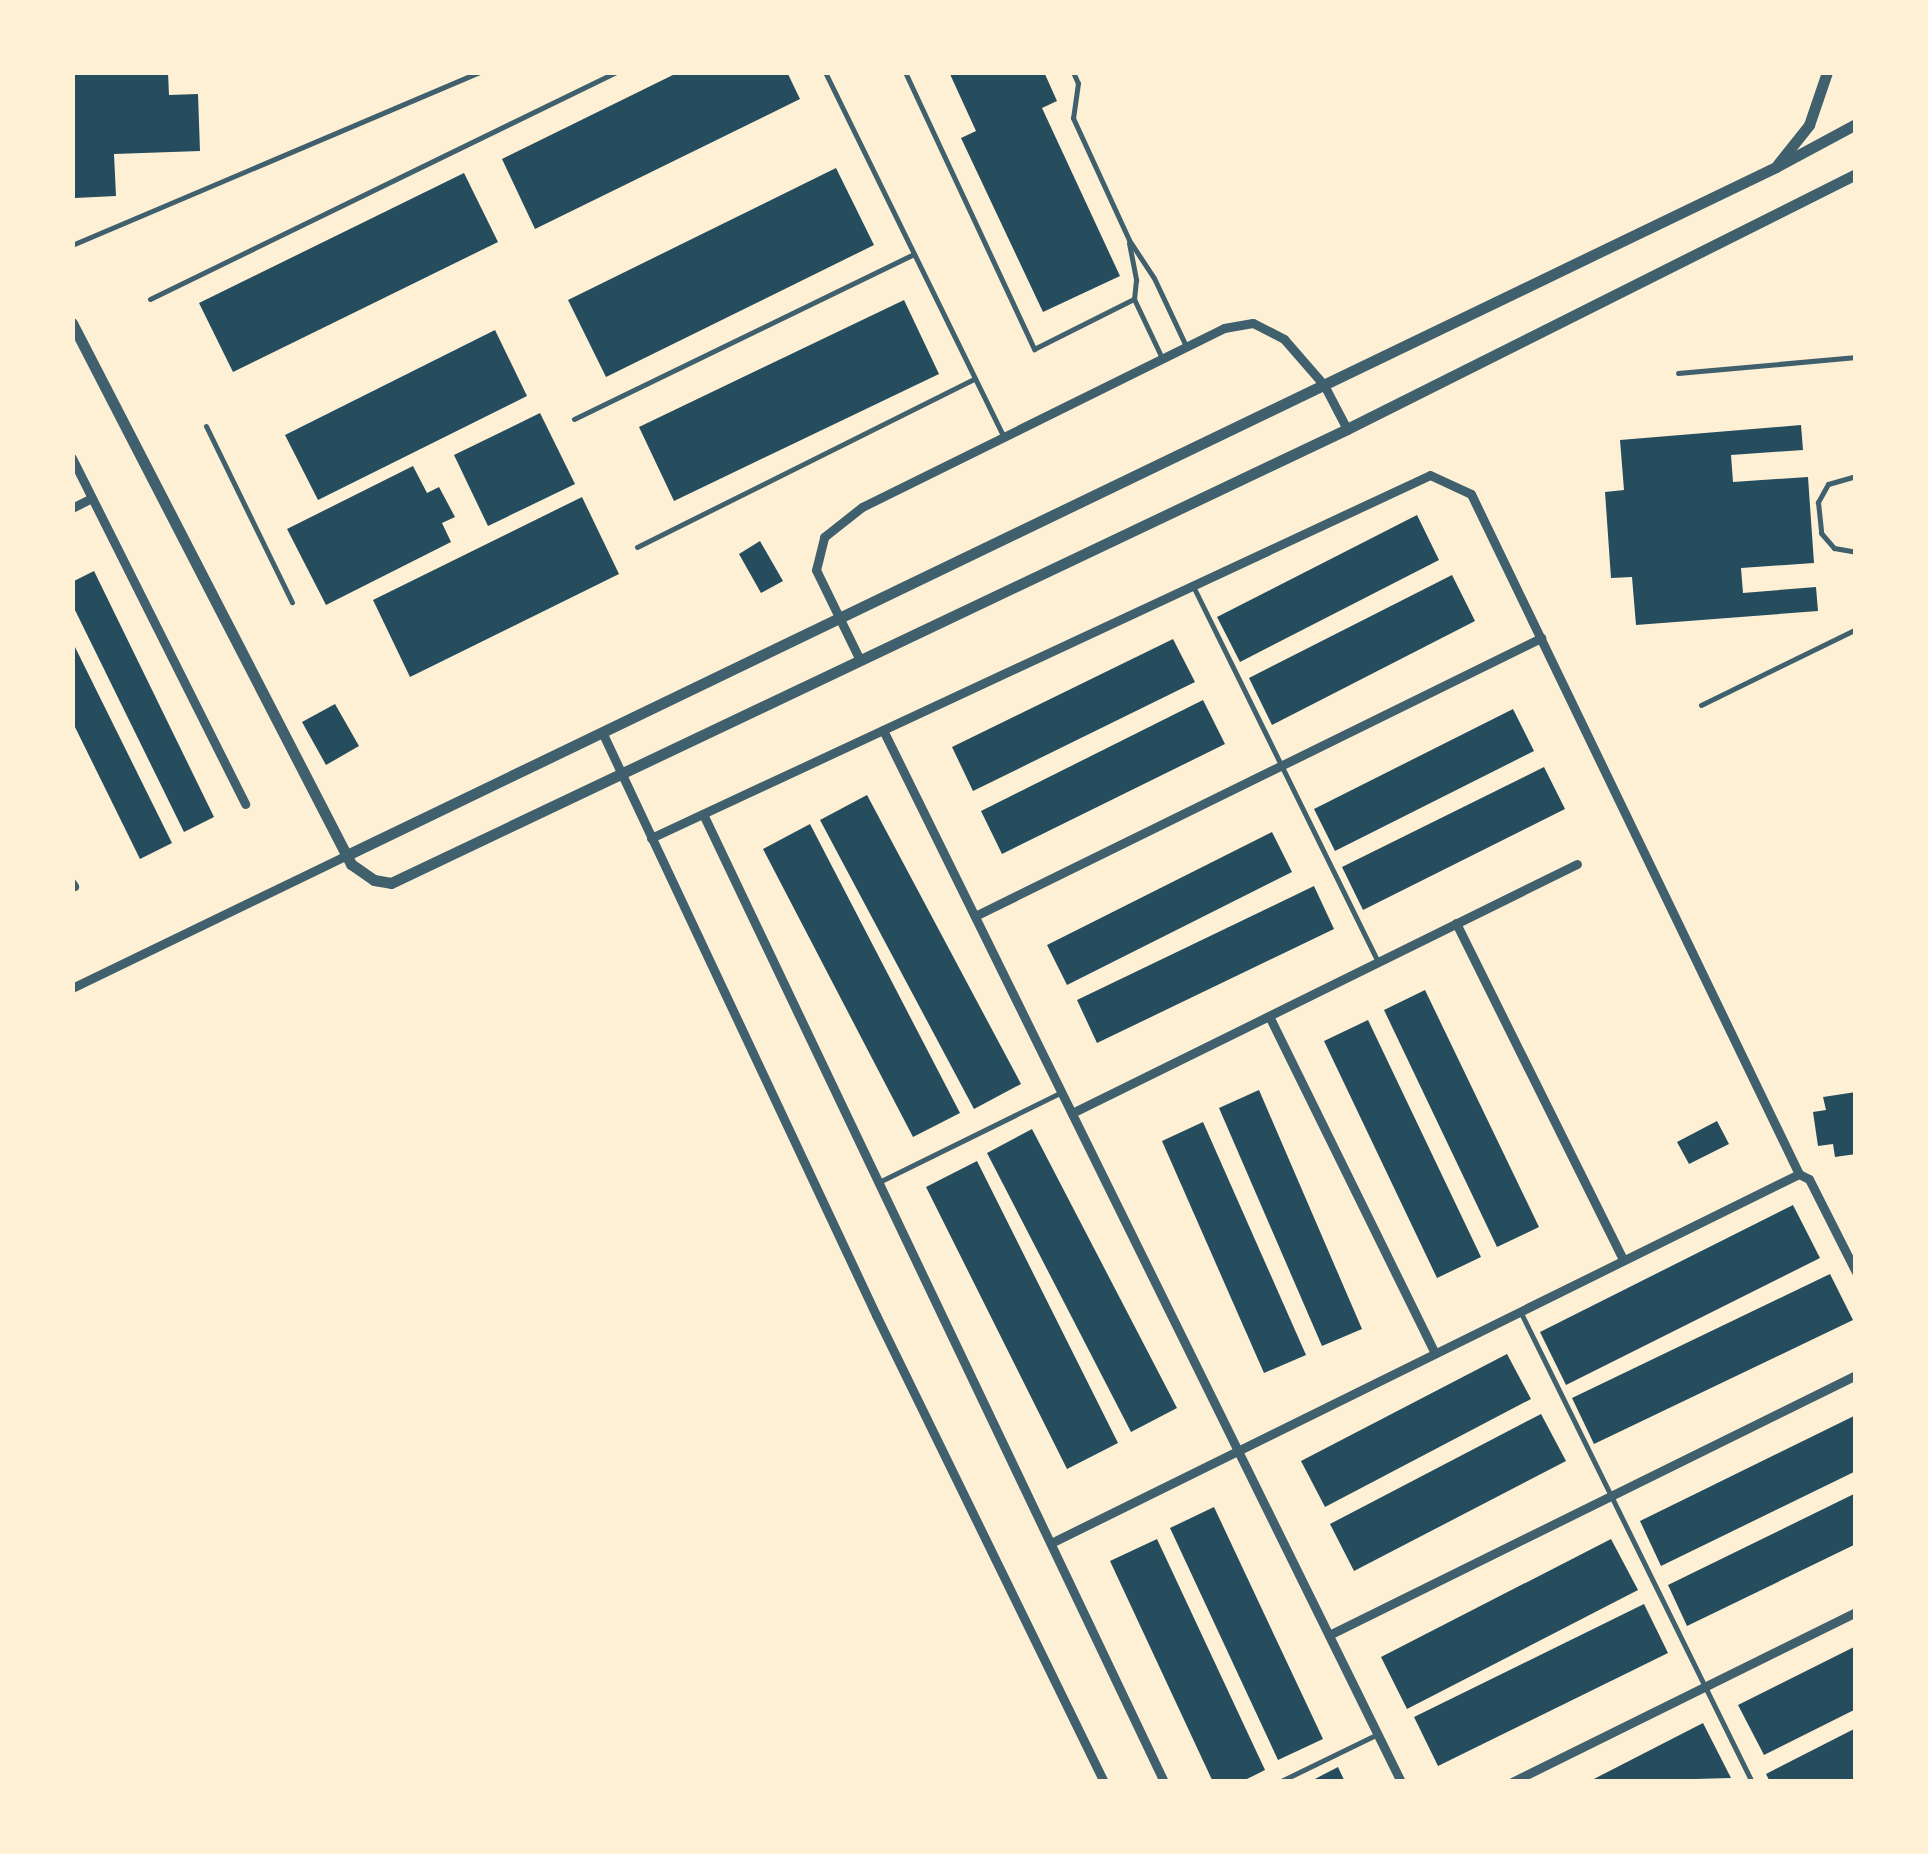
<!DOCTYPE html>
<style>
body{margin:0}
#map{position:relative;width:1928px;height:1854px;overflow:hidden;background:#fdf0d5;font-family:"Noto Sans",sans-serif}
div>[style]{position:absolute}
[style*='--x']{left:calc(var(--x)*1px);top:calc(var(--y)*1px);width:calc(var(--w)*1px);rotate:calc(var(--a)*1deg)}
.building>*{inset:0;background:#264d5e}
.service>*{height:5px;margin:-2.5px;padding:0 2.5px;transform-origin:2.5px;border-radius:2.5px;background:#3f606c}
.minor>*{height:9px;margin:-4.5px;padding:0 4.5px;transform-origin:4.5px;border-radius:4.5px;background:#3f606c}
.tertiary>*{height:11px;margin:-5.5px;padding:0 5.5px;transform-origin:5.5px;border-radius:5.5px;background:#3f606c}
span{translate:-50% -50%;white-space:nowrap;text-align:center;line-height:1.15;-webkit-text-stroke:9px #fdf0d5;paint-order:stroke}
.frame{position:absolute;inset:0;border:75px solid #fdf0d5;pointer-events:none}
</style>
<div id="map">
<div class="building">
<i style="clip-path:polygon(72px 72px,168px 72px,169px 95px,198px 94px,200px 151px,114px 154px,116px 196px,75px 198px)"></i>
<i style="clip-path:polygon(679px 72px,787px 72px,800px 99px,535px 229px,502px 159px)"></i>
<i style="clip-path:polygon(949px 72px,1044px 72px,1057px 101px,1042px 108px,1120px 276px,1043px 312px,961px 138px,976px 131px)"></i>
<i style="clip-path:polygon(836px 168px,874px 245px,606px 377px,568px 300px)"></i>
<i style="clip-path:polygon(464px 173px,498px 242px,233px 372px,199px 303px)"></i>
<i style="clip-path:polygon(904px 300px,939px 374px,674px 501px,639px 427px)"></i>
<i style="clip-path:polygon(495px 330px,527px 396px,318px 500px,285px 435px)"></i>
<i style="clip-path:polygon(540px 413px,575px 484px,488px 526px,454px 455px)"></i>
<i style="clip-path:polygon(1801px 425px,1803px 450px,1731px 455px,1733px 482px,1808px 477px,1814px 563px,1741px 568px,1743px 593px,1816px 587px,1818px 611px,1636px 625px,1632px 577px,1611px 578px,1605px 492px,1624px 490px,1620px 440px)"></i>
<i style="clip-path:polygon(413px 466px,427px 493px,439px 487px,455px 517px,442px 523px,451px 542px,326px 605px,287px 529px)"></i>
<i style="clip-path:polygon(582px 497px,619px 574px,410px 677px,373px 600px)"></i>
<i style="clip-path:polygon(1417px 515px,1439px 560px,1240px 662px,1217px 617px)"></i>
<i style="clip-path:polygon(760px 541px,783px 581px,761px 593px,739px 554px)"></i>
<i style="clip-path:polygon(94px 571px,214px 817px,184px 832px,72px 604px,72px 582px)"></i>
<i style="clip-path:polygon(1452px 575px,1475px 621px,1272px 725px,1249px 678px)"></i>
<i style="clip-path:polygon(1173px 639px,1195px 682px,973px 791px,952px 747px)"></i>
<i style="clip-path:polygon(72px 641px,172px 843px,140px 859px,72px 721px)"></i>
<i style="clip-path:polygon(1203px 700px,1225px 744px,1002px 854px,981px 811px)"></i>
<i style="clip-path:polygon(335px 704px,359px 746px,326px 765px,302px 722px)"></i>
<i style="clip-path:polygon(1513px 709px,1534px 751px,1335px 851px,1314px 809px)"></i>
<i style="clip-path:polygon(1544px 767px,1565px 809px,1363px 910px,1342px 867px)"></i>
<i style="clip-path:polygon(867px 795px,1021px 1084px,974px 1109px,820px 820px)"></i>
<i style="clip-path:polygon(810px 824px,960px 1113px,913px 1137px,763px 849px)"></i>
<i style="clip-path:polygon(1272px 832px,1292px 872px,1067px 985px,1047px 945px)"></i>
<i style="clip-path:polygon(1314px 886px,1334px 929px,1097px 1043px,1077px 1000px)"></i>
<i style="clip-path:polygon(1425px 990px,1539px 1227px,1497px 1247px,1384px 1010px)"></i>
<i style="clip-path:polygon(1368px 1020px,1481px 1257px,1437px 1278px,1324px 1041px)"></i>
<i style="clip-path:polygon(1259px 1090px,1362px 1329px,1322px 1346px,1219px 1108px)"></i>
<i style="clip-path:polygon(1856px 1092px,1856px 1154px,1835px 1157px,1833px 1144px,1818px 1146px,1813px 1112px,1826px 1110px,1823px 1097px)"></i>
<i style="clip-path:polygon(1717px 1121px,1729px 1144px,1689px 1164px,1677px 1142px)"></i>
<i style="clip-path:polygon(1203px 1122px,1306px 1355px,1264px 1373px,1162px 1141px)"></i>
<i style="clip-path:polygon(1032px 1129px,1177px 1408px,1131px 1432px,987px 1153px)"></i>
<i style="clip-path:polygon(977px 1161px,1118px 1443px,1067px 1469px,926px 1187px)"></i>
<i style="clip-path:polygon(1793px 1205px,1820px 1258px,1566px 1385px,1540px 1332px)"></i>
<i style="clip-path:polygon(1830px 1274px,1853px 1320px,1594px 1444px,1572px 1398px)"></i>
<i style="clip-path:polygon(1507px 1354px,1531px 1399px,1325px 1507px,1301px 1461px)"></i>
<i style="clip-path:polygon(1541px 1414px,1566px 1461px,1354px 1571px,1330px 1524px)"></i>
<i style="clip-path:polygon(1856px 1415px,1856px 1471px,1661px 1566px,1640px 1521px)"></i>
<i style="clip-path:polygon(1856px 1493px,1856px 1544px,1687px 1626px,1668px 1585px)"></i>
<i style="clip-path:polygon(1214px 1507px,1323px 1739px,1278px 1760px,1170px 1528px)"></i>
<i style="clip-path:polygon(1157px 1539px,1265px 1770px,1241px 1782px,1213px 1782px,1110px 1561px)"></i>
<i style="clip-path:polygon(1611px 1539px,1638px 1590px,1407px 1709px,1381px 1657px)"></i>
<i style="clip-path:polygon(1644px 1604px,1668px 1653px,1438px 1766px,1414px 1717px)"></i>
<i style="clip-path:polygon(1856px 1646px,1856px 1709px,1764px 1755px,1738px 1705px)"></i>
<i style="clip-path:polygon(1703px 1723px,1731px 1778px,1588px 1782px)"></i>
<i style="clip-path:polygon(1856px 1728px,1856px 1782px,1770px 1782px,1766px 1774px)"></i>
<i style="clip-path:polygon(1338px 1767px,1345px 1782px,1309px 1782px)"></i>
</div>
<div class="service">
<i style="--x:825;--y:72;--w:404;--a:63.9"></i>
<i style="--x:905;--y:72;--w:306;--a:65"></i>
<i style="--x:1034;--y:349;--w:112;--a:-26.6"></i>
<i style="--x:1073;--y:72;--w:12;--a:66"></i>
<i style="--x:1078;--y:83;--w:35;--a:98"></i>
<i style="--x:1073;--y:118;--w:134;--a:65.3"></i>
<i style="--x:1129;--y:240;--w:45;--a:56.7"></i>
<i style="--x:1154;--y:278;--w:75;--a:64.8"></i>
<i style="--x:1129;--y:243;--w:38;--a:79"></i>
<i style="--x:1136;--y:280;--w:19;--a:96"></i>
<i style="--x:1134;--y:299;--w:65;--a:64.6"></i>
<i style="--x:72;--y:245;--w:443;--a:-23"></i>
<i style="--x:150;--y:299;--w:518;--a:-25.97"></i>
<i style="--x:1678;--y:373;--w:179;--a:-5.1"></i>
<i style="--x:574;--y:419;--w:378;--a:-25.9"></i>
<i style="--x:206;--y:426;--w:196;--a:64"></i>
<i style="--x:1856;--y:476;--w:29;--a:164"></i>
<i style="--x:1828;--y:484;--w:21;--a:119"></i>
<i style="--x:1818;--y:502;--w:31;--a:84"></i>
<i style="--x:1821;--y:533;--w:20;--a:49"></i>
<i style="--x:1834;--y:548;--w:22;--a:10"></i>
<i style="--x:637;--y:547;--w:377;--a:-26.5"></i>
<i style="--x:1193;--y:586;--w:419;--a:63.8"></i>
<i style="--x:1701;--y:705;--w:173;--a:-26.1"></i>
<i style="--x:879;--y:1182;--w:202;--a:-26.2"></i>
<i style="--x:1520;--y:1311;--w:525;--a:63.78"></i>
<i style="--x:1279;--y:1782;--w:108;--a:-25.9"></i>
</div>
<div class="minor">
<i style="--x:72;--y:458;--w:387;--a:63.4"></i>
<i style="--x:72;--y:508;--w:22;--a:-27"></i>
<i style="--x:859;--y:658;--w:98;--a:-116"></i>
<i style="--x:816;--y:570;--w:34;--a:-76"></i>
<i style="--x:824;--y:537;--w:48;--a:-38.3"></i>
<i style="--x:862;--y:507;--w:404;--a:-26.3"></i>
<i style="--x:1224;--y:328;--w:29;--a:-10"></i>
<i style="--x:1253;--y:323;--w:35;--a:27"></i>
<i style="--x:1284;--y:339;--w:61;--a:49"></i>
<i style="--x:1324;--y:385;--w:50;--a:62.4"></i>
<i style="--x:883;--y:730;--w:1173;--a:63.78"></i>
<i style="--x:603;--y:734;--w:642;--a:64.83"></i>
<i style="--x:876;--y:1315;--w:520;--a:63.98"></i>
<i style="--x:703;--y:814;--w:1072;--a:64.53"></i>
<i style="--x:651;--y:838;--w:859;--a:-24.98"></i>
<i style="--x:1430;--y:475;--w:45;--a:24.9"></i>
<i style="--x:1471;--y:494;--w:755;--a:64.25"></i>
<i style="--x:1799;--y:1174;--w:11;--a:27"></i>
<i style="--x:1809;--y:1179;--w:104;--a:63.2"></i>
<i style="--x:72;--y:883;--w:4;--a:56"></i>
<i style="--x:975;--y:916;--w:631;--a:-26.16"></i>
<i style="--x:1456;--y:923;--w:376;--a:63.6"></i>
<i style="--x:72;--y:988;--w:305;--a:-25.8"></i>
<i style="--x:1269;--y:1016;--w:376;--a:63.8"></i>
<i style="--x:1072;--y:1113;--w:563;--a:-26.25"></i>
<i style="--x:1051;--y:1543;--w:834;--a:-26.26"></i>
<i style="--x:1329;--y:1635;--w:588;--a:-26.26"></i>
<i style="--x:1512;--y:1782;--w:384;--a:-26.3"></i>
</div>
<div class="tertiary">
<i style="--x:1778;--y:164;--w:50;--a:-51.5"></i>
<i style="--x:1809;--y:125;--w:56;--a:-71.2"></i>
<i style="--x:72;--y:323;--w:609;--a:62.72"></i>
<i style="--x:351;--y:864;--w:28;--a:35"></i>
<i style="--x:374;--y:880;--w:17;--a:10"></i>
<i style="--x:391;--y:883;--w:1058;--a:-25.4"></i>
<i style="--x:1347;--y:429;--w:569;--a:-26.61"></i>
<i style="--x:347;--y:855;--w:1586;--a:-25.71"></i>
<i style="--x:1776;--y:167;--w:91;--a:-28.3"></i>
</div>
<div class="frame"></div>
</div>
